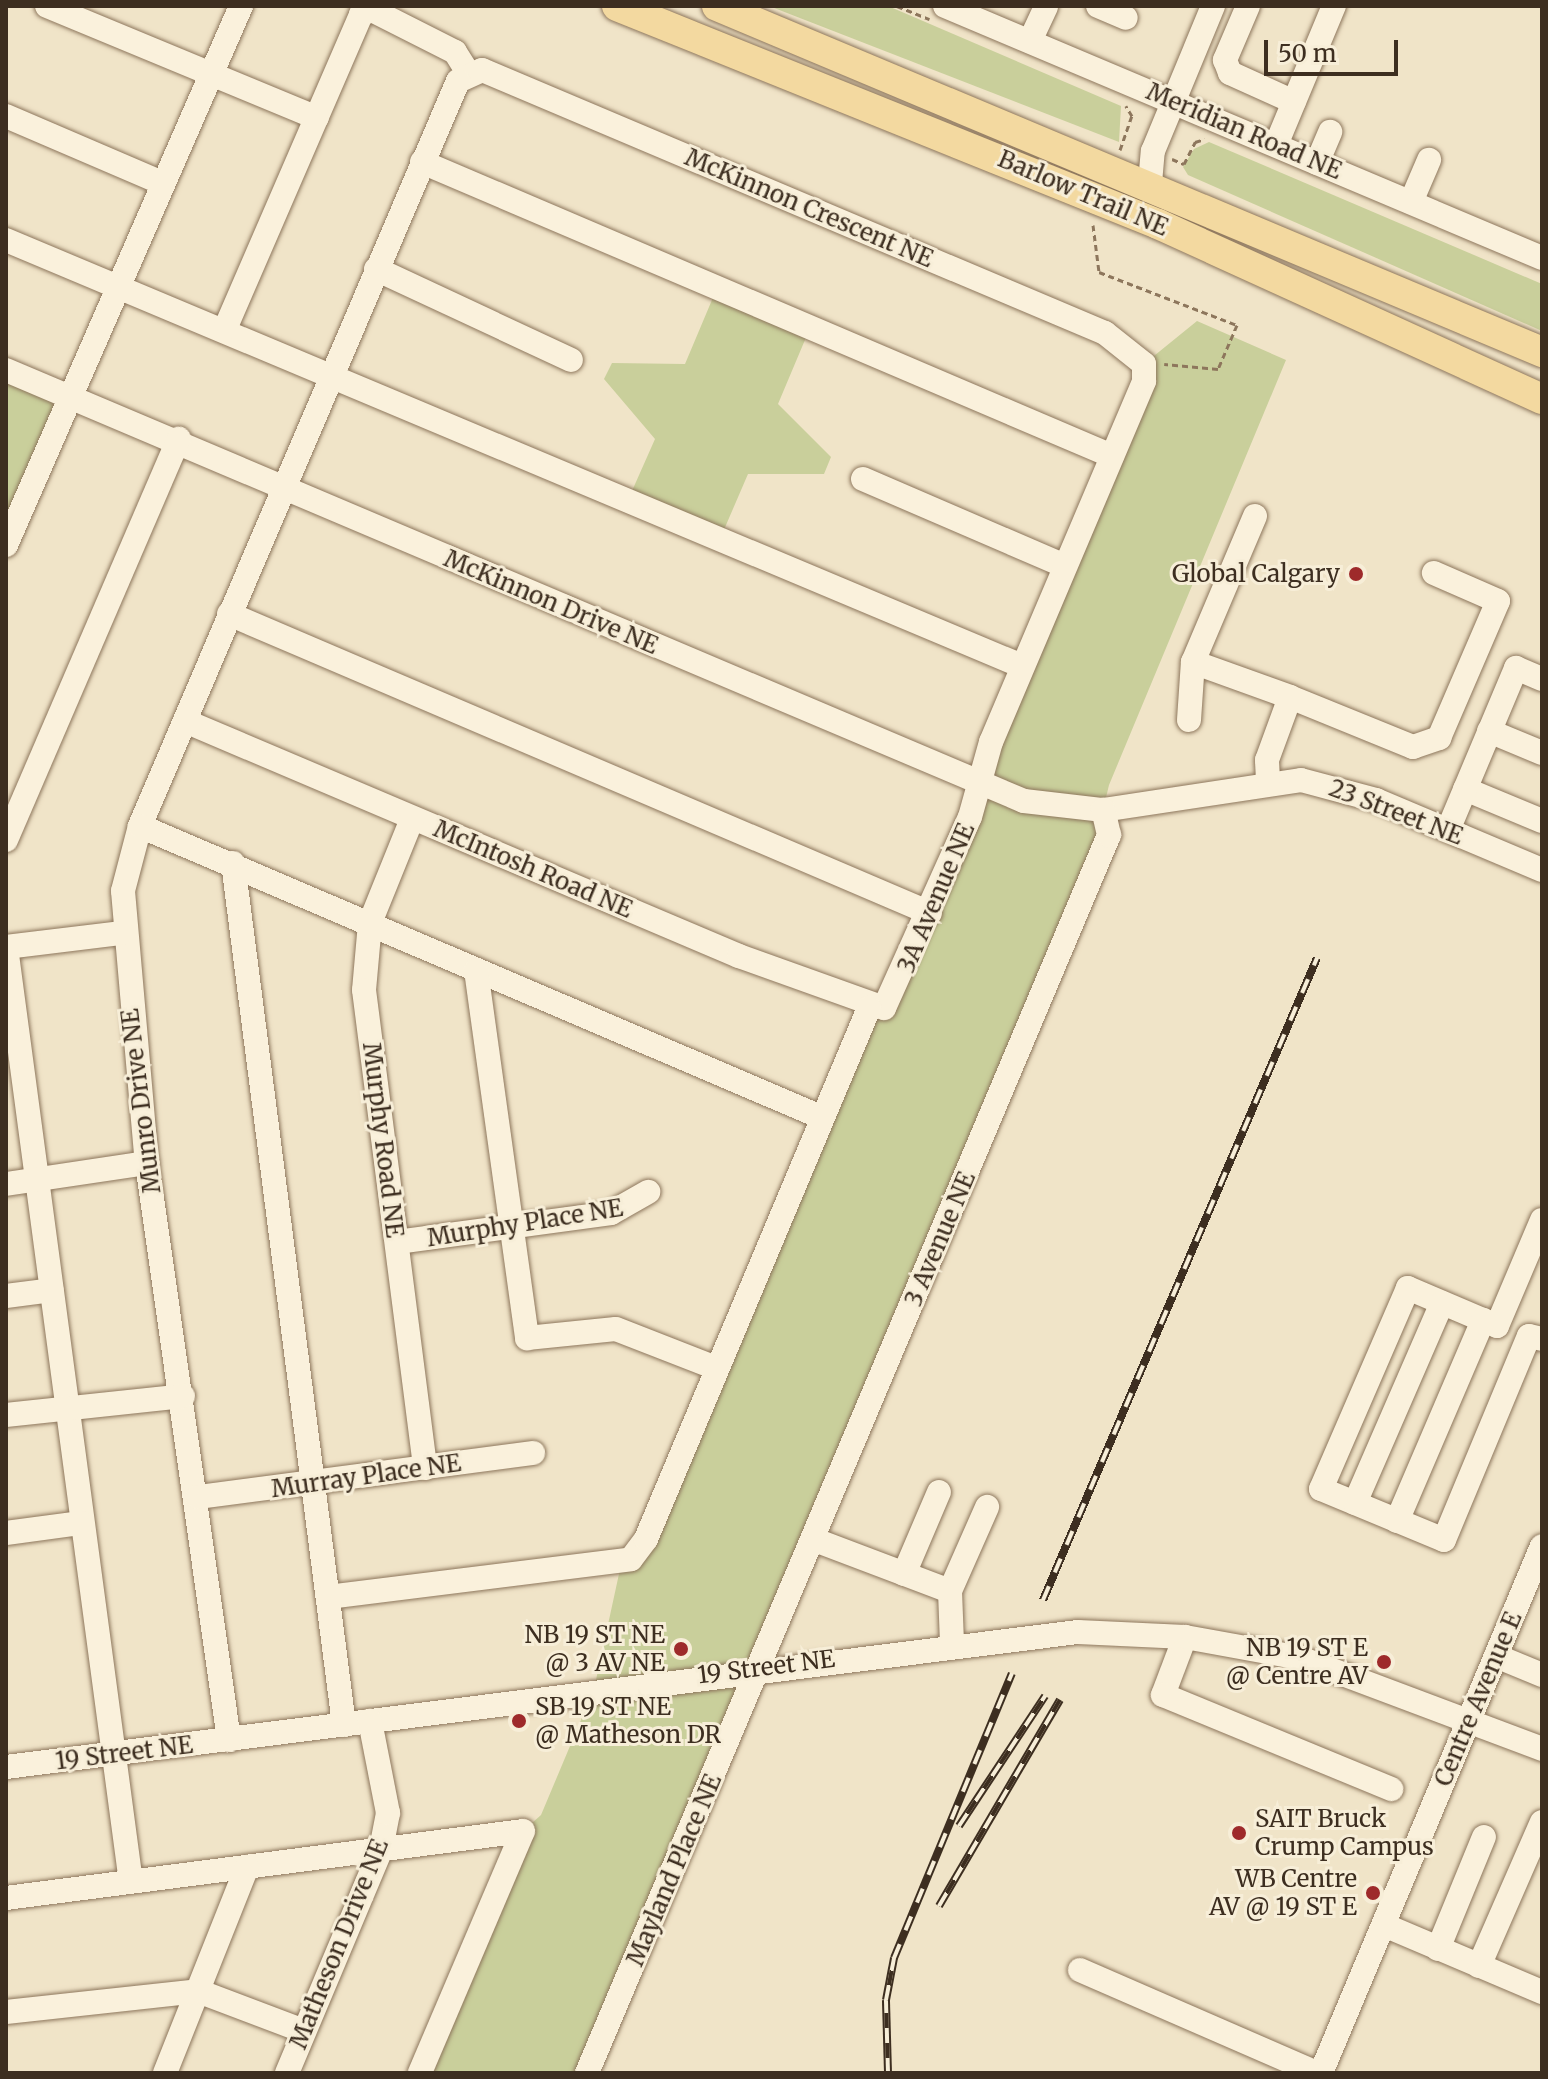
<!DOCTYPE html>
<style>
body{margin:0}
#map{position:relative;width:1548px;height:2079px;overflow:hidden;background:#f0e4c8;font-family:Merriweather,serif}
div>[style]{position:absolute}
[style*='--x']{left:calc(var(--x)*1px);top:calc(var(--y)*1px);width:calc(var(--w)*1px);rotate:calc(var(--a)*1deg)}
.green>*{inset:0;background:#c9cf9b}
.path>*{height:3px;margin-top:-1.5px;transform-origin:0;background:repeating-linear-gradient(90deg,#8d765c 0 6px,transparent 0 10px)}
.roads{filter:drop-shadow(0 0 2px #8d765c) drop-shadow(0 0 2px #8d765c)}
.minor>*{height:24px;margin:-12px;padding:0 12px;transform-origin:12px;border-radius:12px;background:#faf1dc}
.major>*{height:30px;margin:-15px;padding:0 15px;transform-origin:15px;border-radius:15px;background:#f3d9a0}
.rail>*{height:8px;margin-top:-4px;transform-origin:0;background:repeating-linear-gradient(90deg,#f7eed8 0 15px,#3d2e20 0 30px);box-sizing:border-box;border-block:2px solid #3d2e20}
.dots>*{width:22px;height:22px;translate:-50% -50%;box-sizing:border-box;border:4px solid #f7eed8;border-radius:50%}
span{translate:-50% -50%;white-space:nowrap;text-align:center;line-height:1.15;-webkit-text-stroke:6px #f7eed8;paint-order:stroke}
.street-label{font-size:24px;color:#3d2e20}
.poi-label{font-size:24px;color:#3d2e20}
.right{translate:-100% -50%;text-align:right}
.left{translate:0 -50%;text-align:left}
.frame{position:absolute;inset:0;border:8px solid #3d2e20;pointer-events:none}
.scale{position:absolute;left:1264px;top:40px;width:134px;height:36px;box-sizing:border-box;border:4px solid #3d2e20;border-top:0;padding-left:10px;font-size:24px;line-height:28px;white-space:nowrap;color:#3d2e20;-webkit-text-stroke:6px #f7eed8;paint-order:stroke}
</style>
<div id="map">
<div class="green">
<i style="clip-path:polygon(769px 6px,888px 6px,1121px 106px,1119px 142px)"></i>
<i style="clip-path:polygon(1209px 142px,1542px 284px,1542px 331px,1188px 175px,1183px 167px,1194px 149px)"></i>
<i style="clip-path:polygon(717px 288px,810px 328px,778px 404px,831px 457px,824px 474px,748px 474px,720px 539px,628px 500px,655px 439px,604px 379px,612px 363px,685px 364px)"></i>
<i style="clip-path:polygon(1197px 321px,1286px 360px,1109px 785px,1103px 810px,1109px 835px,583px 2073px,420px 2073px,523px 1831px,541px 1815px,594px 1689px,622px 1560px,631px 1559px,869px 1008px,884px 1008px,1144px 364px)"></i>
<i style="clip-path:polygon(6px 370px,70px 397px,6px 545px)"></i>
</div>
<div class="path">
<i style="--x:897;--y:6;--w:35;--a:22"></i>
<i style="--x:1120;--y:150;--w:36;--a:-71"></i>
<i style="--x:1132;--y:116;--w:12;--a:-121"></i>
<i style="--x:1172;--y:159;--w:13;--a:23"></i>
<i style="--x:1184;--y:164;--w:25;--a:-63"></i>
<i style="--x:1195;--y:142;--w:10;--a:-17"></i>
<i style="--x:1093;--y:225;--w:47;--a:82.7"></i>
<i style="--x:1099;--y:272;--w:148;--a:21"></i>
<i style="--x:1237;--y:325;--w:48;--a:113.4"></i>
<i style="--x:1218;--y:369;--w:54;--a:-174.7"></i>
</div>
<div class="roads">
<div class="minor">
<i style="--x:47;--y:6;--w:292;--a:22.5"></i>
<i style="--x:945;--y:6;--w:648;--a:22.89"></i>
<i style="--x:1098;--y:6;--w:30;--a:23"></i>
<i style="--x:1248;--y:6;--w:59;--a:113.1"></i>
<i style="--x:1225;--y:60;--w:14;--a:69"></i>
<i style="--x:1230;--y:73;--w:70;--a:24.4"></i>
<i style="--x:1030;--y:41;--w:38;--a:-65"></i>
<i style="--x:6;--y:116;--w:168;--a:23.2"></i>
<i style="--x:1276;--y:145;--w:151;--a:-67.4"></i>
<i style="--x:422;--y:162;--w:750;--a:23.08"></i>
<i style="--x:1317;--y:163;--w:34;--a:-67"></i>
<i style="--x:1150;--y:183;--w:32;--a:-85"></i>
<i style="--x:1153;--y:151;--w:157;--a:-67.5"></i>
<i style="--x:1411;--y:202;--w:46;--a:-66.8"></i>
<i style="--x:6;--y:240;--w:1102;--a:22.75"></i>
<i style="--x:376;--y:269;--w:215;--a:25"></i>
<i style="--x:225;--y:329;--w:343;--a:-66.6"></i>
<i style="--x:361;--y:14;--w:12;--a:-20"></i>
<i style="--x:372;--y:10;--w:93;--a:26.8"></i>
<i style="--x:455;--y:52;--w:25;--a:58"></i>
<i style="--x:6;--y:370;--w:1105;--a:22.95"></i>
<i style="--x:1024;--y:801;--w:80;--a:6.5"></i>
<i style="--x:1103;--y:810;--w:200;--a:-8.6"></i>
<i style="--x:1301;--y:780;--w:78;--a:14.9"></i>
<i style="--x:1376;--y:800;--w:180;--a:22.9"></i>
<i style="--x:863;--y:479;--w:218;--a:23.3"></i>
<i style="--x:1255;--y:516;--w:159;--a:113"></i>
<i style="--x:1193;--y:662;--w:103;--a:19.8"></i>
<i style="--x:6;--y:545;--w:588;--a:-66.44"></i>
<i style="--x:229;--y:614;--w:762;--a:23.1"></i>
<i style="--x:1189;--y:720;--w:58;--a:-86.1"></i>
<i style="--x:185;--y:721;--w:602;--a:22.99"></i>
<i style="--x:739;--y:956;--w:154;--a:19.7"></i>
<i style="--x:884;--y:1008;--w:209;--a:-65.8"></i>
<i style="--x:970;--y:817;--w:78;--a:-74.4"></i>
<i style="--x:991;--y:742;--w:392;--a:-67"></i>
<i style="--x:1144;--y:381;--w:17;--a:-90"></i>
<i style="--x:1144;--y:364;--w:50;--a:-141.5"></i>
<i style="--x:1105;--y:333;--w:676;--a:-157.11"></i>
<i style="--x:482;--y:70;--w:26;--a:155"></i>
<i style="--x:458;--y:81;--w:810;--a:113.12"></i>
<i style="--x:140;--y:826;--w:67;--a:104.7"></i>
<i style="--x:123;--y:891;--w:273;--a:85"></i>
<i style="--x:147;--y:1163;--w:583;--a:81.91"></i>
<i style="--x:1489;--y:731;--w:57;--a:22.5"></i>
<i style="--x:1268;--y:780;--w:20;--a:-93"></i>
<i style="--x:1267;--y:760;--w:67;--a:-69.9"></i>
<i style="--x:1290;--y:697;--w:133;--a:22.1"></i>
<i style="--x:1413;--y:747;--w:28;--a:-19"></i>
<i style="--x:1439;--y:738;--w:149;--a:-66.7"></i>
<i style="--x:1498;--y:601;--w:70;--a:-156.4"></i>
<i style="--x:1465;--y:789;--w:83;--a:22.6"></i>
<i style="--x:412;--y:819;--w:112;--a:112"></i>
<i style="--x:370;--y:923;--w:67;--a:95.1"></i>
<i style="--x:364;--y:990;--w:482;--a:82.7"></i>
<i style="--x:140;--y:826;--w:741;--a:23.14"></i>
<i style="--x:1448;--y:830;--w:176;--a:-67.2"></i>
<i style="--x:1516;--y:668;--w:28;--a:23"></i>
<i style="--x:6;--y:840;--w:437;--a:-66.7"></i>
<i style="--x:233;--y:863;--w:869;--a:82.66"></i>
<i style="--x:6;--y:947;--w:943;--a:82.39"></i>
<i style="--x:6;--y:947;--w:117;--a:-6.9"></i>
<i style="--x:476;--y:970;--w:372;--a:82.1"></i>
<i style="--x:527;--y:1338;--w:89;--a:-5.8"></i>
<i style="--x:616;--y:1329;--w:107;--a:21.3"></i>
<i style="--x:6;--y:1184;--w:143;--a:-8.5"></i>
<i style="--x:1542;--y:1220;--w:115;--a:113"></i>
<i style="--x:1497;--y:1326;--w:97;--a:-156.9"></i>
<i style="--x:1408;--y:1288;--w:219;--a:113.4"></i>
<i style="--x:1321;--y:1489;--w:133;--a:22.5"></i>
<i style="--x:1444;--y:1540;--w:221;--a:-67.4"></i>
<i style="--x:1529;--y:1336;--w:13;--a:13"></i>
<i style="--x:397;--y:1242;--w:216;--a:-7.7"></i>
<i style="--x:611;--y:1213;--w:43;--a:-29.6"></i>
<i style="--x:6;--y:1296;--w:46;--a:-7.4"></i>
<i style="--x:6;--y:1415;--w:178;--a:-6.1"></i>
<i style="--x:198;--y:1497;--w:338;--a:-7.5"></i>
<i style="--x:1355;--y:1503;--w:218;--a:-66.5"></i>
<i style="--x:1397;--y:1521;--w:219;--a:-66.8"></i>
<i style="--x:6;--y:1533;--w:76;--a:-7.6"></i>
<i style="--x:815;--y:1540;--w:144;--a:20.7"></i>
<i style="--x:904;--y:1574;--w:89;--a:-66.9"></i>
<i style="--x:328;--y:1597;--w:305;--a:-7.1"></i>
<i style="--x:631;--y:1559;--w:25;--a:-53"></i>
<i style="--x:646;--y:1539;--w:576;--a:-67.22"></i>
<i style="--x:1185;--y:1637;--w:62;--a:110.8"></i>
<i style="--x:1163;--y:1695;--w:247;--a:22.4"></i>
<i style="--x:952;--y:1643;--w:52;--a:-92.2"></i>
<i style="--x:950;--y:1591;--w:92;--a:-66.2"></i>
<i style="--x:1496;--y:1656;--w:50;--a:22.4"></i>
<i style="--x:6;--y:1767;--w:1080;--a:-7.18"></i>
<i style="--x:1078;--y:1632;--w:107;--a:2.7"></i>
<i style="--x:1185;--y:1637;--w:117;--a:10.3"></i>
<i style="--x:1300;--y:1658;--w:259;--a:20.6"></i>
<i style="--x:6;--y:1898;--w:521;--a:-7.38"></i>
<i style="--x:523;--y:1831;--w:263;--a:113.1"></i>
<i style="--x:1384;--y:1925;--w:172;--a:23"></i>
<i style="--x:1438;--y:1949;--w:121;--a:-67.7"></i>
<i style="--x:1479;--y:1966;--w:157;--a:-66.4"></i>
<i style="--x:1080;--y:1970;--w:258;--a:23.5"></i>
<i style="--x:6;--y:2012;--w:193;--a:-6.2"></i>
<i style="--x:198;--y:1991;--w:113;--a:20.7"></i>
<i style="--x:165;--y:2073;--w:222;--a:-68.3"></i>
<i style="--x:287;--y:2073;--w:243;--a:-67.2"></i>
<i style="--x:381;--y:1849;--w:37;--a:-79"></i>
<i style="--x:388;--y:1813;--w:94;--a:-101.1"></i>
<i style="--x:587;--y:2073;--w:1344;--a:-67.14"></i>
<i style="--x:1109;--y:835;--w:26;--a:-103"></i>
<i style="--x:1321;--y:2073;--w:571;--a:-67.25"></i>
</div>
<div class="major">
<i style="--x:617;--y:6;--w:583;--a:21.95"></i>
<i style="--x:1158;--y:224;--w:422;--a:24.5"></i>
<i style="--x:717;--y:6;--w:895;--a:22.75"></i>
</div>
</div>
<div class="rail">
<i style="--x:1043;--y:1600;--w:698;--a:-66.89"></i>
<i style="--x:959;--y:1826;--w:156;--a:-56.5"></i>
<i style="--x:939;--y:1906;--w:239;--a:-59.6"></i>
<i style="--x:888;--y:2073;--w:73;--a:-91.6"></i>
<i style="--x:886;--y:2000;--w:43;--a:-79.2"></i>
<i style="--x:894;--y:1958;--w:308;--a:-67.5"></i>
</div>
<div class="dots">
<i style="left:1356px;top:574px;background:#9e2a2b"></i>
<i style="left:681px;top:1649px;background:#9e2a2b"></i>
<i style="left:1384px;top:1662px;background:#9e2a2b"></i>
<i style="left:519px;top:1721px;background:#9e2a2b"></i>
<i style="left:1239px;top:1833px;background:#9e2a2b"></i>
<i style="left:1373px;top:1893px;background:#9e2a2b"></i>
</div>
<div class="street-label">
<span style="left:1244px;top:131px;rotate:23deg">Meridian Road NE</span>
<span style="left:1083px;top:193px;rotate:23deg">Barlow Trail NE</span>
<span style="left:809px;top:208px;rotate:23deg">McKinnon Crescent NE</span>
<span style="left:551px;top:602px;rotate:23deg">McKinnon Drive NE</span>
<span style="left:1396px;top:812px;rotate:21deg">23 Street NE</span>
<span style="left:533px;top:869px;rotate:23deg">McIntosh Road NE</span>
<span style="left:936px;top:898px;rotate:-67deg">3A Avenue NE</span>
<span style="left:141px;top:1101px;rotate:-97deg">Munro Drive NE</span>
<span style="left:383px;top:1140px;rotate:83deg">Murphy Road NE</span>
<span style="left:525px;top:1223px;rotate:-9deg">Murphy Place NE</span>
<span style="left:940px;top:1239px;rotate:-67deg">3 Avenue NE</span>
<span style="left:366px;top:1476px;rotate:-8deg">Murray Place NE</span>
<span style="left:766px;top:1667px;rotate:-7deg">19 Street NE</span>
<span style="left:1478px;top:1699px;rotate:-67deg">Centre Avenue E</span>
<span style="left:124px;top:1753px;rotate:-7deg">19 Street NE</span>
<span style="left:674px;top:1870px;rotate:-67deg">Mayland Place NE</span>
<span style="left:339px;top:1944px;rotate:-68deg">Matheson Drive NE</span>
</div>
<div class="poi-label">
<span class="right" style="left:1340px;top:574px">Global Calgary</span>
<span class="right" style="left:665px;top:1649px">NB 19 ST NE<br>@ 3 AV NE</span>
<span class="right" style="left:1368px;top:1662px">NB 19 ST E<br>@ Centre AV</span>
<span class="left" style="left:535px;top:1721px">SB 19 ST NE<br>@ Matheson DR</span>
<span class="left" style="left:1255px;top:1833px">SAIT Bruck<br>Crump Campus</span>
<span class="right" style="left:1357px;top:1893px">WB Centre<br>AV @ 19 ST E</span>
</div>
<div class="frame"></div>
<div class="scale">50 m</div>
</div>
